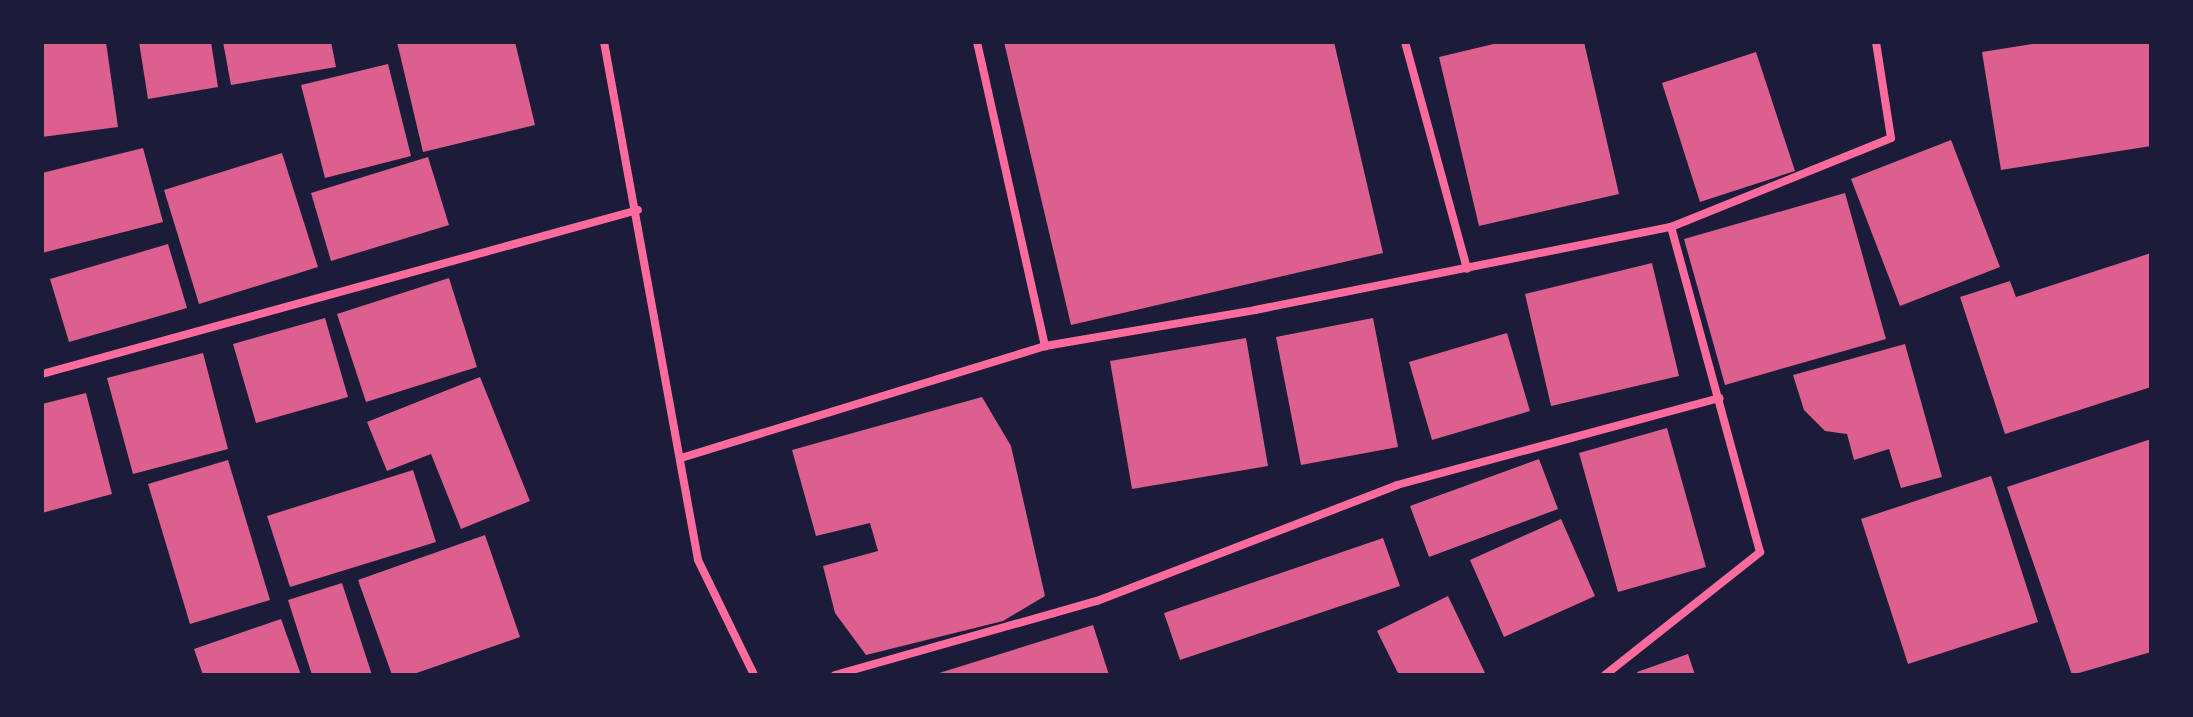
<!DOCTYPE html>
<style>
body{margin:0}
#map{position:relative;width:2193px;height:717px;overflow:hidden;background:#1b1b3a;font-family:"Alegreya Sans",sans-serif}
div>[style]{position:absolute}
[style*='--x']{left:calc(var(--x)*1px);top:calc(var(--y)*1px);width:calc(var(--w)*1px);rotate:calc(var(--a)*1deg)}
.building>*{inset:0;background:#dd5f8e}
.minor>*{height:8px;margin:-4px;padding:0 4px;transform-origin:4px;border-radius:4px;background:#ff6b9d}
span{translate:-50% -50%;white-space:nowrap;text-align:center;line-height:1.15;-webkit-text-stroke:8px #1b1b3a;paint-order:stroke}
.frame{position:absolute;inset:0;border:44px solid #1b1b3a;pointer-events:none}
</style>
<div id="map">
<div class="building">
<i style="clip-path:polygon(42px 42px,106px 42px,118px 127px,42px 137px)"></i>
<i style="clip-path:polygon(139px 42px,211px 42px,218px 87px,148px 99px)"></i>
<i style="clip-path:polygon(223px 42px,331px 42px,336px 67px,231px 85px)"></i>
<i style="clip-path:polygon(397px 42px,515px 42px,535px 125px,423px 152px)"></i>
<i style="clip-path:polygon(1004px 42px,1334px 42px,1383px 253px,1071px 325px)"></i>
<i style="clip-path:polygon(1502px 42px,1584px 42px,1619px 194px,1479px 226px,1439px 57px)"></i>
<i style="clip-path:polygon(2045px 42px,2151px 42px,2151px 146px,2001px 170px,1982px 52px)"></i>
<i style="clip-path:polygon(1756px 52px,1795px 171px,1700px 202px,1662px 83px)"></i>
<i style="clip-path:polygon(388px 64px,411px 156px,325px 178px,301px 85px)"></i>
<i style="clip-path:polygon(1951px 140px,2000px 267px,1900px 306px,1851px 179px)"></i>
<i style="clip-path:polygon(143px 148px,163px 222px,42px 253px,42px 173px)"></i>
<i style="clip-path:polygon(282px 153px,318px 267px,199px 304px,164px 190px)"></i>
<i style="clip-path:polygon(428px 157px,449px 225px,331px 261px,311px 193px)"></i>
<i style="clip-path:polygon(1845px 193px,1886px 339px,1725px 385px,1684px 239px)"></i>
<i style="clip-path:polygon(168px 244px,187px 308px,69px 342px,50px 279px)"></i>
<i style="clip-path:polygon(2151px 253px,2151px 387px,2005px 434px,1960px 297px,2010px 281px,2016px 297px)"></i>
<i style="clip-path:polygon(1652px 263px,1679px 376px,1551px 406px,1525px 294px)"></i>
<i style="clip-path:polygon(449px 278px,477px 367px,366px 402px,337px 314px)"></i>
<i style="clip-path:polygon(325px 318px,348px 397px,256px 423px,233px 344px)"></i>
<i style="clip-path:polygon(1373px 318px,1398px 447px,1301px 465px,1276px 337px)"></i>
<i style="clip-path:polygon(1507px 333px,1530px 411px,1432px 440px,1409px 362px)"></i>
<i style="clip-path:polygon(1246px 338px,1268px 466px,1132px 489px,1110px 361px)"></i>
<i style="clip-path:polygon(1905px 344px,1942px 477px,1901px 488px,1889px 449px,1854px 460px,1847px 434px,1825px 431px,1804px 410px,1793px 375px)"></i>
<i style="clip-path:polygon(203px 353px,228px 449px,133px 474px,107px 378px)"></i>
<i style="clip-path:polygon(480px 377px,530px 501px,461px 529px,431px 454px,387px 471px,367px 422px)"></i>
<i style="clip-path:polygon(86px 393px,112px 494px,42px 513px,42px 404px)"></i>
<i style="clip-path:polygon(982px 397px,1011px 446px,1045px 596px,1003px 621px,866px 655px,835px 613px,823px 566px,878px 551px,870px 523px,816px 536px,792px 450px)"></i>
<i style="clip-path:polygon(1667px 428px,1706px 567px,1618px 592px,1579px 453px)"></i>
<i style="clip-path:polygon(2151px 439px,2151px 652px,2072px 675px,2007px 487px)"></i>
<i style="clip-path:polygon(1539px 459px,1558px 509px,1429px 557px,1410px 506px)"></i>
<i style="clip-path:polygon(228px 460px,270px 600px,190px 624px,148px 484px)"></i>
<i style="clip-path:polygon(413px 470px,436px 542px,290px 587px,267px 516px)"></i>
<i style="clip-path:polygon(1991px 476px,2038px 622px,1908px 664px,1861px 519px)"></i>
<i style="clip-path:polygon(1561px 519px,1595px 596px,1504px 637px,1470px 560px)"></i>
<i style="clip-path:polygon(485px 535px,520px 637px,411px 675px,392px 675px,358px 580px)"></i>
<i style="clip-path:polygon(1383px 538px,1400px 586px,1180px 660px,1164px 613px)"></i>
<i style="clip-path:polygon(342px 583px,372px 675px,312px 675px,288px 600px)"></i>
<i style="clip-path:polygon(1448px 596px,1486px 675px,1399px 675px,1377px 631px)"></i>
<i style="clip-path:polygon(281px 619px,301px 675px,203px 675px,194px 649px)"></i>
<i style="clip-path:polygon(1093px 625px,1109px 675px,936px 675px,936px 674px)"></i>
<i style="clip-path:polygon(1688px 654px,1695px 675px,1638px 675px,1637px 672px)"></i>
</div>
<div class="minor">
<i style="--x:604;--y:42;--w:526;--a:79.71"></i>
<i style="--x:698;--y:560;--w:128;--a:64"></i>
<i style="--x:977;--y:42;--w:312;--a:77.4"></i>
<i style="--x:1405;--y:42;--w:235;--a:74.7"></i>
<i style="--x:42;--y:374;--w:618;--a:-15.39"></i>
<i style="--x:681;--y:458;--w:381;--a:-17.1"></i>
<i style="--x:1045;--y:346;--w:213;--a:-9.7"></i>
<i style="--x:1255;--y:310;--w:424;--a:-11.3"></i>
<i style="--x:1671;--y:227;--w:237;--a:-22"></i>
<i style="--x:1891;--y:138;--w:97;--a:-98.9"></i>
<i style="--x:835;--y:675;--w:272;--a:-15.8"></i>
<i style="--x:1097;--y:601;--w:322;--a:-21.1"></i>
<i style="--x:1397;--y:485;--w:334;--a:-15.1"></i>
<i style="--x:1605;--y:675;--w:198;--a:-38.4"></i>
<i style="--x:1760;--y:552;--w:337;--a:-105.3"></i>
</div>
<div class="frame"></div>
</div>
